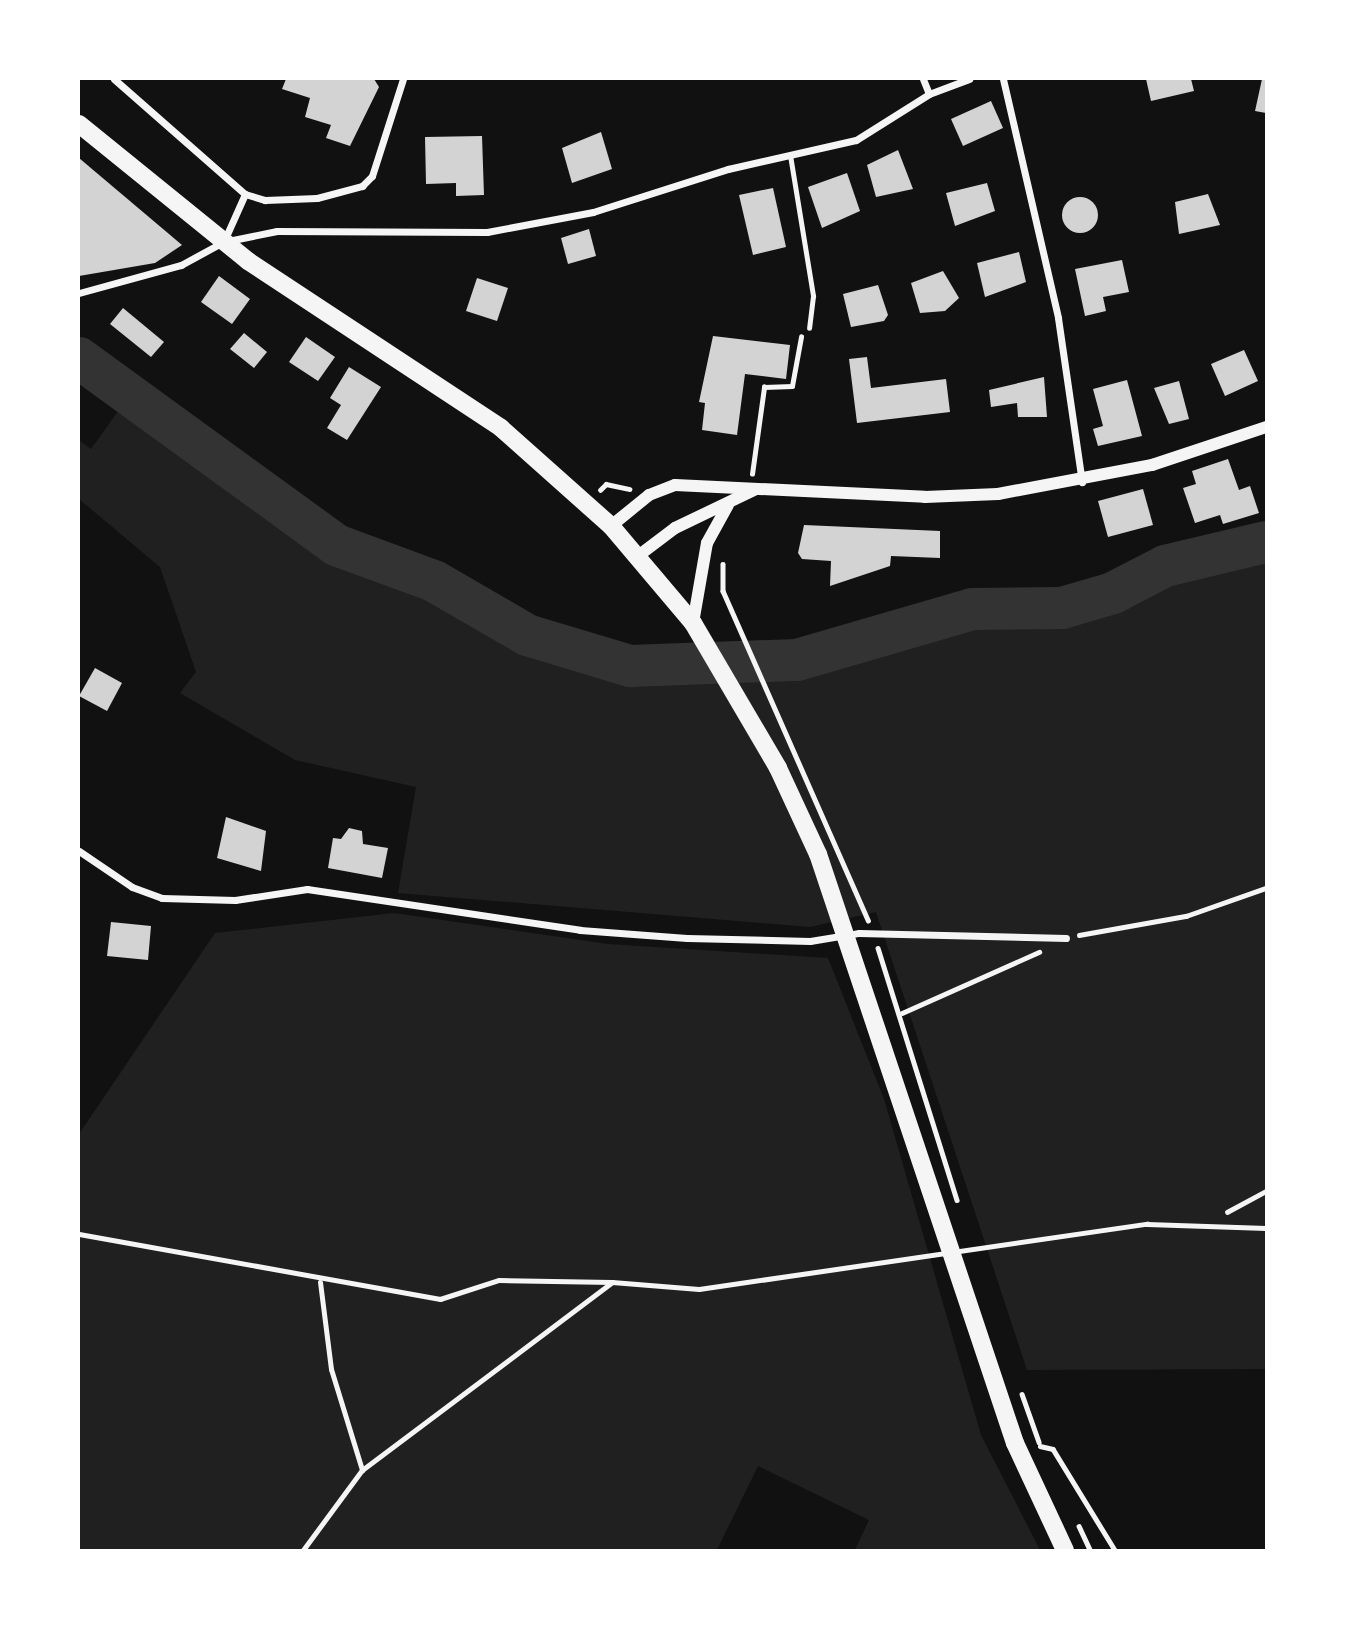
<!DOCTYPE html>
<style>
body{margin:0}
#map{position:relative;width:1345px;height:1629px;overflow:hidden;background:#111;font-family:Raleway,sans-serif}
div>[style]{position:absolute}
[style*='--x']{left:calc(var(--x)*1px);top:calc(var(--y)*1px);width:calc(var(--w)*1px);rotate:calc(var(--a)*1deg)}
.green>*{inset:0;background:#202020}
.river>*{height:42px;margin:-21px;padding:0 21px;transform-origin:21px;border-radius:21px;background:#333}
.building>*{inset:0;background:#d3d3d3}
.round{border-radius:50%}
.path>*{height:4.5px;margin:-2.25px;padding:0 2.25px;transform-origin:2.25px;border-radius:2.25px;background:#f5f5f5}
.service>*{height:5px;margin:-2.5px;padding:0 2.5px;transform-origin:2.5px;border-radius:2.5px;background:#f5f5f5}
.minor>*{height:7px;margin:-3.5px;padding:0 3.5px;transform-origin:3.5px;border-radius:3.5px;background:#f5f5f5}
.tertiary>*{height:12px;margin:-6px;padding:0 6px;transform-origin:6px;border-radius:6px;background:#f5f5f5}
.primary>*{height:18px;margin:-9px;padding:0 9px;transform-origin:9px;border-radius:9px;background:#f5f5f5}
span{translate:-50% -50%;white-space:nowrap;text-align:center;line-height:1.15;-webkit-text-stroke:7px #fff;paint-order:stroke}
.frame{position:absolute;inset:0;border:80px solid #fff;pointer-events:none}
</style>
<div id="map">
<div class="green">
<i style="clip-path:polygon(124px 403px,345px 562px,426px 587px,519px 645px,627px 675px,798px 669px,964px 621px,1105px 608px,1163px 577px,1266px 557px,1266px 1369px,1027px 1370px,876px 912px,810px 927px,398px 893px,416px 787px,295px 760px,180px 693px,196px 672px,160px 567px,79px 499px,79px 440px,91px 449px)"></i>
<i style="clip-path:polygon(394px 913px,608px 944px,828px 958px,884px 1099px,981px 1435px,1040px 1550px,855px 1550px,869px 1520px,758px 1466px,717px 1550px,79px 1550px,79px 1134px,215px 933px)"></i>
</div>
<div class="river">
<i style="--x:79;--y:358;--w:318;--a:36"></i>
<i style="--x:336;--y:545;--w:104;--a:20.2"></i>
<i style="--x:434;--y:581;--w:108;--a:30.1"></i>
<i style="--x:527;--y:635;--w:108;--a:16.8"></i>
<i style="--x:630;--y:666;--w:167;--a:-2.1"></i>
<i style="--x:797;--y:660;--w:182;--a:-16.2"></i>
<i style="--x:972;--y:609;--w:90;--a:-0.6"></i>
<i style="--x:1062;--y:608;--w:53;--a:-16.4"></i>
<i style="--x:1113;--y:593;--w:59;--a:-27.4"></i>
<i style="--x:1165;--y:566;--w:104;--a:-13.4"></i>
</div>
<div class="building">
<i style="clip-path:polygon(286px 79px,374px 79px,379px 87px,350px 146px,326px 138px,331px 125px,305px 117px,310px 98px,282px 89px)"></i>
<i style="clip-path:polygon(1146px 79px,1191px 79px,1194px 91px,1151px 101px)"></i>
<i style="clip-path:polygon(1262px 79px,1266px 79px,1266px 113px,1255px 111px)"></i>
<i style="clip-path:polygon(991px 101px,1003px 128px,963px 146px,951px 119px)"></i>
<i style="clip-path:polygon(601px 132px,612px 169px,572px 183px,562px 148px)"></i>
<i style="clip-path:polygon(482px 136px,484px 195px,456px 196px,456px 183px,426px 184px,425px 137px)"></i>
<i style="clip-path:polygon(898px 150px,913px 189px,876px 197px,867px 165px)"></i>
<i style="clip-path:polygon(79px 158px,182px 245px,155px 263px,79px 276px)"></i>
<i style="clip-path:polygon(847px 173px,860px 211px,822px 228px,808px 187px)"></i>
<i style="clip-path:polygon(987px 183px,995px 211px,955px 226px,946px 193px)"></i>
<i style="clip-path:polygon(773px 188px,786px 247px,753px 255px,739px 195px)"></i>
<i style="clip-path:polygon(1208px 194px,1220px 225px,1179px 234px,1175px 202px)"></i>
<i class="round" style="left:1062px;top:197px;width:36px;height:36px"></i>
<i style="clip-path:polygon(589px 229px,596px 256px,568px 264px,561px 238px)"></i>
<i style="clip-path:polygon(1019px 252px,1026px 282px,985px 297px,977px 263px)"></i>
<i style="clip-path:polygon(1122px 260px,1129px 292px,1103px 297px,1106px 311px,1085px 316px,1075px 269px)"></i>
<i style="clip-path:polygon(943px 271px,959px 298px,945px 311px,920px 313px,911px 283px)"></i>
<i style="clip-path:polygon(219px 276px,250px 299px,232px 324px,201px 302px)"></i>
<i style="clip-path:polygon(477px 278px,508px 288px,497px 321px,466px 311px)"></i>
<i style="clip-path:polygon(878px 285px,888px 315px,884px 321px,851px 327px,843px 294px)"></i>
<i style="clip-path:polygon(123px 308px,164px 342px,151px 357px,110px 324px)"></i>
<i style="clip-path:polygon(244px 333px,267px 352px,254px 368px,230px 349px)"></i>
<i style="clip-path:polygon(713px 336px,790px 345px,786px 379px,745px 374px,737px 435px,702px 430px,705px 403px,699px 402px)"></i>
<i style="clip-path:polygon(306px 337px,335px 357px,318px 381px,289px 362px)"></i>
<i style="clip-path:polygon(1244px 350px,1258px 381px,1225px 396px,1211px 364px)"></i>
<i style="clip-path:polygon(867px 357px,871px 388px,946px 379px,950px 412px,857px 423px,849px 359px)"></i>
<i style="clip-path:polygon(349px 367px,381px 387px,347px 440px,327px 428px,341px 405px,330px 398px)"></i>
<i style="clip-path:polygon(1044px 377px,1047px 417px,1018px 417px,1017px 403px,991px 407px,989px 390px)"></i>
<i style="clip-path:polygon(1127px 380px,1142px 436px,1098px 446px,1093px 429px,1103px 426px,1093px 389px)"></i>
<i style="clip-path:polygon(1179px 381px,1189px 419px,1169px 424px,1154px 388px)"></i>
<i style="clip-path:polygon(1228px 459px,1239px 490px,1250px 486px,1259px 513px,1223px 524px,1220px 515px,1195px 523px,1183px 488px,1196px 484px,1192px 471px)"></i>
<i style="clip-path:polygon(1143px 489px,1153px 525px,1108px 537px,1098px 501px)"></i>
<i style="clip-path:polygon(804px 525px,940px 531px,940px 558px,891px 556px,890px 566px,830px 586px,831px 561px,802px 559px,798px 553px)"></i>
<i style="clip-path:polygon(95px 668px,122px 683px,107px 711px,79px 696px)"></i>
<i style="clip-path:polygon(226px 817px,266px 831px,261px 871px,217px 858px)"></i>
<i style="clip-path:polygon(349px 828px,362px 831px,363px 844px,388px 848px,382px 878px,328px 868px,333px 838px,341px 839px)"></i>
<i style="clip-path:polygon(111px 922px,151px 926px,148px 960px,107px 956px)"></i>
</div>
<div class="path">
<i style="--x:752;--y:474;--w:88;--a:-82.1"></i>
<i style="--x:764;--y:387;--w:28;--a:-2"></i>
<i style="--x:792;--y:386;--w:50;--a:-79.6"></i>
<i style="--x:600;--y:490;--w:8;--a:-45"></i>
<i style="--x:606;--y:484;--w:24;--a:12"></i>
<i style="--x:723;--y:564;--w:27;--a:90"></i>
<i style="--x:723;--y:591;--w:360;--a:66.2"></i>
<i style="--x:1079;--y:935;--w:109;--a:-10.1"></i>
<i style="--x:1186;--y:916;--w:85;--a:-19.3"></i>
<i style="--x:878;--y:948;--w:264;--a:72.6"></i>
<i style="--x:902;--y:1013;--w:150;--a:-24"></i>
<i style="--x:1227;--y:1212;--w:44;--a:-28.3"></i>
<i style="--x:1022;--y:1394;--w:51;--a:70.5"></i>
<i style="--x:1040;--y:1446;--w:13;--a:13"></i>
<i style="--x:1053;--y:1449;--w:119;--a:58.5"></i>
<i style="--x:1079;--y:1526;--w:26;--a:65"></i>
</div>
<div class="service">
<i style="--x:790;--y:155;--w:143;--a:80.7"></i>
<i style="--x:813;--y:296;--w:32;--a:97"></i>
<i style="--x:79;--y:1234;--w:367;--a:10.2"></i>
<i style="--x:440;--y:1299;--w:62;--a:-17.9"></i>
<i style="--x:499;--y:1280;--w:113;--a:1"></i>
<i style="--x:320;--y:1282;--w:88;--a:82.8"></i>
<i style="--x:331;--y:1369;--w:106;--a:72.9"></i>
<i style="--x:303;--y:1550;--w:99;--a:-53.6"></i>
<i style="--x:362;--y:1470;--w:313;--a:-36.9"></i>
<i style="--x:612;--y:1282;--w:87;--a:4.6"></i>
<i style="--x:699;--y:1289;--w:453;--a:-8.3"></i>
<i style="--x:1147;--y:1224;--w:119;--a:1.9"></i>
</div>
<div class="minor">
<i style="--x:114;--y:79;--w:174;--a:41.3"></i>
<i style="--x:245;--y:194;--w:51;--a:114.1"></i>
<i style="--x:923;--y:79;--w:16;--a:68"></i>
<i style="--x:1003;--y:79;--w:245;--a:77"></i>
<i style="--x:1058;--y:318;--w:166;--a:81.7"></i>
<i style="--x:245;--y:194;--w:21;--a:17"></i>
<i style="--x:265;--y:200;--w:52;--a:-2.2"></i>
<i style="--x:317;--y:198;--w:47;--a:-14.9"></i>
<i style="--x:362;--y:186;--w:14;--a:-45"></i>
<i style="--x:372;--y:176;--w:102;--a:-72.3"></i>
<i style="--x:79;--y:293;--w:106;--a:-15.4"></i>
<i style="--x:181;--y:265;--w:48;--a:-28.7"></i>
<i style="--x:223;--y:242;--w:55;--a:-11.5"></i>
<i style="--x:277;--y:231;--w:210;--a:0.3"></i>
<i style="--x:487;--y:232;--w:108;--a:-10.7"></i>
<i style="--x:593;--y:212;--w:142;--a:-17.7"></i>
<i style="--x:728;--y:169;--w:131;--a:-12.8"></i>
<i style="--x:856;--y:140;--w:86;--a:-32.2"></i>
<i style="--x:929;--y:94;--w:43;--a:-20.6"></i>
<i style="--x:79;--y:851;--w:64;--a:34.2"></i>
<i style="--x:132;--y:887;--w:32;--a:20"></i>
<i style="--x:162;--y:898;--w:73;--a:1.6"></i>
<i style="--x:235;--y:900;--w:73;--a:-8.7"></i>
<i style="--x:307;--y:889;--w:276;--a:8.5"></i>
<i style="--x:580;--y:930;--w:107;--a:4.3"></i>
<i style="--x:687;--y:938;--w:123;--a:1.4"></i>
<i style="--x:810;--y:941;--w:50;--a:-9.3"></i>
<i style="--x:859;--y:933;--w:207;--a:1.4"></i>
</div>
<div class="tertiary">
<i style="--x:611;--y:526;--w:49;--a:-39.2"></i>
<i style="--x:649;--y:495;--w:28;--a:-21"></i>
<i style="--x:675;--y:485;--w:250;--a:2.7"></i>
<i style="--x:925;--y:497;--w:73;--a:-2.4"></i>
<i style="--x:998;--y:494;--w:157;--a:-10.7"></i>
<i style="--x:1152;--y:465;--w:120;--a:-18.4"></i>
<i style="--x:638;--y:556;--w:46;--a:-37.1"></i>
<i style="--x:675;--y:528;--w:88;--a:-25.7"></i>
<i style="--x:693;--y:623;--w:81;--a:-80.1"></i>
<i style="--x:707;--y:543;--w:43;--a:-61.1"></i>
</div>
<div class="primary">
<i style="--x:79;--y:124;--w:218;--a:39"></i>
<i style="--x:248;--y:261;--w:303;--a:33.4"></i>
<i style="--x:501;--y:428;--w:147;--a:41.7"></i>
<i style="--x:611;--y:526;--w:127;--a:49.8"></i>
<i style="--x:693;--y:623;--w:168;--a:59.6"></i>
<i style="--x:778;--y:768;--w:95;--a:65.1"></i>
<i style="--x:818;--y:854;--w:621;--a:71.51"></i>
<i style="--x:1015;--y:1443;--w:118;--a:65"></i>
</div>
<div class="frame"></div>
</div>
